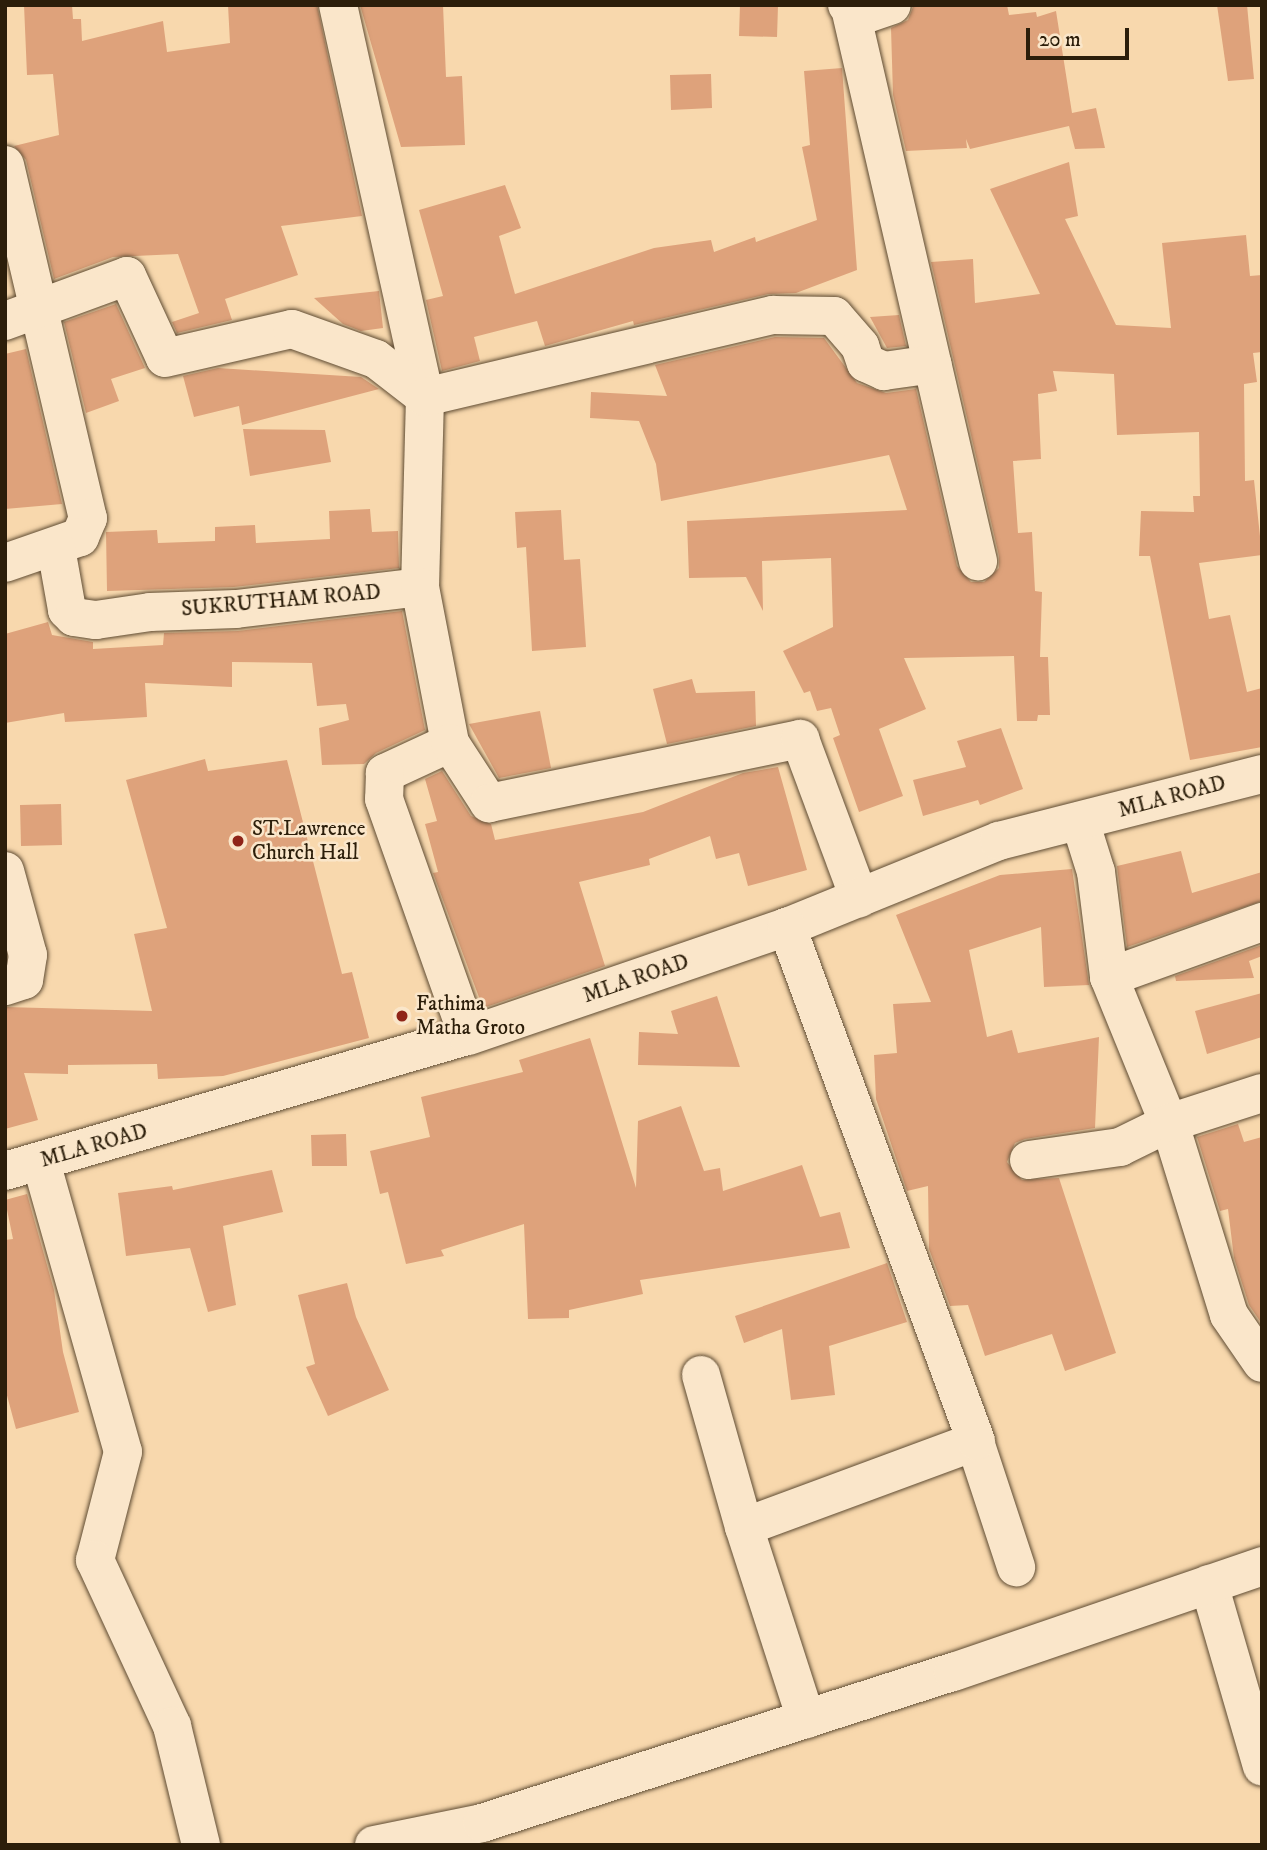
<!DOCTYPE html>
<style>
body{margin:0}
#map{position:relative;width:1267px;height:1850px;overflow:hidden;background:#f8d8ad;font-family:"IM FELL DW Pica",serif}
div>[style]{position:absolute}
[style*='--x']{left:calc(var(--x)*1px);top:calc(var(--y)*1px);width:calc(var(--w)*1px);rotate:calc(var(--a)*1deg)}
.building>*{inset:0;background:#dea27b}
.roads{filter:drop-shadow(0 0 2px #5f4c33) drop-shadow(0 0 2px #5f4c33)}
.minor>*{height:38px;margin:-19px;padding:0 19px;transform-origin:19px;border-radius:19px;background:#fae6ca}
.dots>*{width:19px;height:19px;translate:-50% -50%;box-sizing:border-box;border:4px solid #fae6ca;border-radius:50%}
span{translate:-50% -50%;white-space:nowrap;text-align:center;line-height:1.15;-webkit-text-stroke:5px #fae6ca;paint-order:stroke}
.street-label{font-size:21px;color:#2c1e0a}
.poi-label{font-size:21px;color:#2c1e0a}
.left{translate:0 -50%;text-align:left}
.frame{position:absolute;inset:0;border:7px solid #2c1e0a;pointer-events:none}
.scale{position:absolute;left:1026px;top:28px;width:103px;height:32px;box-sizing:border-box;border:4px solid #2c1e0a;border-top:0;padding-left:9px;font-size:21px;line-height:24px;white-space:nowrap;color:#2c1e0a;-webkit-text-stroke:5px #fae6ca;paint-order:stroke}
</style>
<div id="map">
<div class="building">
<i style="clip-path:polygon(24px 5px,72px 5px,73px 19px,81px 19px,82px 41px,163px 21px,167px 52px,230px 43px,228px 5px,317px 5px,362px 216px,281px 226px,298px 275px,225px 299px,232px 320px,177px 333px,172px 322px,199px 313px,178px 254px,113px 257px,54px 279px,26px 160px,14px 146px,59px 135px,53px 74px,27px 75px)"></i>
<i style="clip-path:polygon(360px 5px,443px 5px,446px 77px,462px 76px,465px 145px,401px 147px)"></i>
<i style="clip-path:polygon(740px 5px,778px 5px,777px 37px,739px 36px)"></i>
<i style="clip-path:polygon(921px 5px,1007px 5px,1009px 15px,1036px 12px,1037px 17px,1056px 11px,1072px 113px,1096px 108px,1105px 148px,1075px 149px,1069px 126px,970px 149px,966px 139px,967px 148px,906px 151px,893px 95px,891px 28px,908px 20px,913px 7px)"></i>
<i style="clip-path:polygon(1217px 5px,1247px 5px,1254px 79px,1228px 81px)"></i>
<i style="clip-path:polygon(842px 68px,857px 270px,796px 293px,768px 294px,634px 325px,633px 321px,545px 346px,537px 321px,474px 337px,480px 361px,442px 371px,426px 300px,443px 296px,419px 210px,505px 185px,521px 228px,499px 236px,515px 294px,654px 248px,711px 240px,714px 252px,755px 237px,756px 242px,817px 220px,802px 147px,810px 145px,804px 71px)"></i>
<i style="clip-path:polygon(711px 74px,712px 108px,671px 110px,670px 75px)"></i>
<i style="clip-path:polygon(1069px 162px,1078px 216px,1065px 219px,1116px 325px,1171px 328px,1162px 243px,1246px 235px,1250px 276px,1262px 275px,1262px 352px,1253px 353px,1257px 382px,1244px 384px,1245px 481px,1254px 480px,1262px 555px,1199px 563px,1209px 619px,1230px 615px,1247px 692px,1262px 688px,1262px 747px,1190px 760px,1150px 556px,1139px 556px,1141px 511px,1194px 512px,1193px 496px,1200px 496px,1199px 432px,1117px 435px,1114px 374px,1053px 371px,1057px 391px,1038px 394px,1041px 459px,1013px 461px,1018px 533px,1032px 532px,1035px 591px,1042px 592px,1040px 657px,1048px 657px,1050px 715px,1038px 715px,1037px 721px,1017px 721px,1014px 656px,904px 658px,926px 709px,879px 729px,903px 796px,859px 812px,833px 738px,840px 735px,831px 708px,817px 711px,810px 691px,804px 693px,783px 651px,833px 627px,831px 558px,762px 561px,763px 611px,746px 577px,689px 578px,687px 521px,907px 510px,889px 455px,661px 501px,656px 464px,639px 421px,590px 418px,591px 392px,667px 396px,655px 365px,775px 337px,824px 338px,857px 383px,886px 393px,916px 389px,957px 566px,971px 582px,984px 582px,999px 568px,999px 556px,931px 262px,973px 259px,975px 303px,1040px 294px,990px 189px)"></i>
<i style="clip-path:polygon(379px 291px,383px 328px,361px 331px,343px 324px,314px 298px)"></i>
<i style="clip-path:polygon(116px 304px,145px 368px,111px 379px,119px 401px,86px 413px,64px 322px)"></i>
<i style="clip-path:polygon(899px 315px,906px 346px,887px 348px,870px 317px)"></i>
<i style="clip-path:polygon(26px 349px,62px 504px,5px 509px,5px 354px)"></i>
<i style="clip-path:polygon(218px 368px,361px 377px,379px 389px,242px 425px,239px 406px,194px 417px,183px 376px)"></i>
<i style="clip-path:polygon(243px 429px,325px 430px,331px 462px,250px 476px)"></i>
<i style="clip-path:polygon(370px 509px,372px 532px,398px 531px,399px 568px,234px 587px,107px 591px,106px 532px,157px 530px,158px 543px,215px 541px,215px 527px,255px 525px,256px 543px,330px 539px,329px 511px)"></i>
<i style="clip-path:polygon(561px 510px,564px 560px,580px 559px,586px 647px,532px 651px,526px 547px,517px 548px,515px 512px)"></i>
<i style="clip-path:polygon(402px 611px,425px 730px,376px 753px,364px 764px,322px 765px,319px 728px,349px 720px,346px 704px,317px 706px,312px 663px,232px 662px,232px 687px,145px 683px,147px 717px,65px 722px,64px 713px,5px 723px,5px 634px,48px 622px,52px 635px,93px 642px,93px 649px,163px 645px,164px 633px,238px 631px)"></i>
<i style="clip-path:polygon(692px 679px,696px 693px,755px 691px,756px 726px,667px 744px,653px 689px)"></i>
<i style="clip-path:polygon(540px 711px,551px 768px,499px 778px,469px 724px)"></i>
<i style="clip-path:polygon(1001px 728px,1023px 789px,980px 805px,978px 800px,923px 816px,913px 780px,966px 767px,957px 741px)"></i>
<i style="clip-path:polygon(205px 759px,208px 771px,287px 760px,342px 974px,352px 972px,369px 1038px,223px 1076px,158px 1079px,157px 1064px,68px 1065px,68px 1074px,24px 1073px,38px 1120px,5px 1129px,5px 1007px,152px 1011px,134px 934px,167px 928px,126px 780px)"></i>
<i style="clip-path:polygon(778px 767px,807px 870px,748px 886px,739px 853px,716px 859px,710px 836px,649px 859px,650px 865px,579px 882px,605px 966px,483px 1008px,433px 873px,438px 872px,425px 824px,437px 821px,425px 779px,442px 771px,471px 816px,491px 824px,495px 840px,643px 812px,743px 773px)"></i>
<i style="clip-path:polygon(61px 804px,62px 845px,21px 846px,20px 805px)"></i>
<i style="clip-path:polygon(1181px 851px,1192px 893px,1262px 872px,1262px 901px,1127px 947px,1117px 866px)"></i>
<i style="clip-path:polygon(1072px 869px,1089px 985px,1044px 987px,1041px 927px,969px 950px,987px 1037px,1012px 1030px,1018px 1053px,1099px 1037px,1095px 1128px,1025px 1139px,1015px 1143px,1007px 1162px,1022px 1180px,1059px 1178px,1116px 1353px,1065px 1371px,1052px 1334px,985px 1356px,968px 1305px,950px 1306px,929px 1249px,928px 1186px,907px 1191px,876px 1099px,874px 1055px,897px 1053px,893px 1004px,931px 1002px,896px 915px,1000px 875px)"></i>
<i style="clip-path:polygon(1262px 945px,1262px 956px,1249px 961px,1254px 978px,1176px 981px,1175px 976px)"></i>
<i style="clip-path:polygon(1262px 993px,1262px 1037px,1207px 1054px,1195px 1011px)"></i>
<i style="clip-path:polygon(717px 996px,740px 1067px,638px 1065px,639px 1032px,678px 1034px,671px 1011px)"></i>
<i style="clip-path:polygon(590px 1038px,636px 1188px,638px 1121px,681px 1106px,704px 1171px,720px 1168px,723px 1191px,802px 1165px,820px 1217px,840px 1212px,850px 1248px,640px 1280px,643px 1294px,569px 1310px,569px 1318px,528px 1319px,524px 1224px,441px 1250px,444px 1256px,406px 1264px,388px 1192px,380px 1194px,370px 1151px,430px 1137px,421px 1097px,523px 1072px,519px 1060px)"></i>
<i style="clip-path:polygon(1238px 1124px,1244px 1142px,1262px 1137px,1262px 1324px,1249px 1305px,1234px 1258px,1228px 1209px,1220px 1211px,1197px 1137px)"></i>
<i style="clip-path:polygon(346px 1134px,347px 1166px,312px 1166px,311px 1135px)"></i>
<i style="clip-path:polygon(272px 1170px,283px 1212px,223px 1226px,236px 1305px,208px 1312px,190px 1248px,126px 1256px,118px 1193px,172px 1186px,173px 1190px)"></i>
<i style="clip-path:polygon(27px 1194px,54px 1290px,63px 1352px,79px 1412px,16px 1429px,5px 1388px,5px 1240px,13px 1239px,5px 1200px)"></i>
<i style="clip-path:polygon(887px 1263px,907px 1322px,829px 1346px,835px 1395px,791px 1400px,782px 1329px,744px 1343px,735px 1316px)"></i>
<i style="clip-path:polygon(347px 1283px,356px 1317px,389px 1390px,328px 1416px,306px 1367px,315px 1364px,298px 1295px)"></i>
</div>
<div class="roads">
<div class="minor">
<i style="--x:338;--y:5;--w:402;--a:77.5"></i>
<i style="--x:425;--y:397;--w:190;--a:91.5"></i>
<i style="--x:847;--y:5;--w:23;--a:20"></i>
<i style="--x:869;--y:13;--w:24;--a:-19"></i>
<i style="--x:850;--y:8;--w:568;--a:76.97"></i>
<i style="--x:5;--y:165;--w:363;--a:76.8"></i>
<i style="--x:88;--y:518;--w:21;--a:113"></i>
<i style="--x:80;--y:537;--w:79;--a:160.9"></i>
<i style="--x:5;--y:321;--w:130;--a:-20.2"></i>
<i style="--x:127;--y:276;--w:90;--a:65.1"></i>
<i style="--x:165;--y:358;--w:130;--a:-12.9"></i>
<i style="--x:292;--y:329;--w:89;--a:19.7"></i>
<i style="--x:376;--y:359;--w:62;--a:37.8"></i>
<i style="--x:425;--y:397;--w:358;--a:-13.3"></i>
<i style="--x:773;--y:315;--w:61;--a:0.9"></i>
<i style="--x:834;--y:316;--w:40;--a:49"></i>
<i style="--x:860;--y:346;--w:18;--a:71"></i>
<i style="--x:866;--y:363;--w:20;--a:24"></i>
<i style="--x:884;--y:371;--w:49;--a:-8.1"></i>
<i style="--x:56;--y:548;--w:63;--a:79.9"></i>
<i style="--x:67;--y:610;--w:10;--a:45"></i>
<i style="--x:74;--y:617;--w:22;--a:8"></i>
<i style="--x:96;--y:620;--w:55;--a:-8.4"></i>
<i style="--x:150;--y:612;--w:86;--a:-2"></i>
<i style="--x:236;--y:609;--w:185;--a:-6.8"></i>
<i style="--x:420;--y:587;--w:159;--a:79.1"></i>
<i style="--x:450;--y:743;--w:72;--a:155.2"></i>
<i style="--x:385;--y:773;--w:26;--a:92"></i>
<i style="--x:384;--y:799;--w:251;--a:70.5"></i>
<i style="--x:450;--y:743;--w:72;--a:57"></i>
<i style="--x:489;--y:803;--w:318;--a:-11.6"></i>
<i style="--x:800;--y:739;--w:170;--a:69.6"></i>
<i style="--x:1080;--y:821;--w:53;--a:72.6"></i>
<i style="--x:1096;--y:872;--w:106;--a:82.9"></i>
<i style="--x:1109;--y:977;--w:170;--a:67.8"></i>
<i style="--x:1173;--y:1134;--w:189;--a:72.8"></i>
<i style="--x:1229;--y:1315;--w:58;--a:55.5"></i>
<i style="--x:5;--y:871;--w:87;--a:74.7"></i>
<i style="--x:28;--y:955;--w:25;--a:99"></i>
<i style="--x:24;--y:980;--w:20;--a:162"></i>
<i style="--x:1109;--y:977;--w:163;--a:-19.8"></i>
<i style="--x:1029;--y:1160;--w:92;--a:-8.1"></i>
<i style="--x:1120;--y:1147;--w:55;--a:-26.1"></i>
<i style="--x:1169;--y:1123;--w:98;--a:-17.9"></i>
<i style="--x:41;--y:1162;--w:301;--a:74.2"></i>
<i style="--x:123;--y:1452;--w:112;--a:104.5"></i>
<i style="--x:95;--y:1560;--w:183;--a:65.1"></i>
<i style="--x:172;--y:1726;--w:122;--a:76.3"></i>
<i style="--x:5;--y:1171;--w:482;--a:-16.3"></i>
<i style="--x:468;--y:1036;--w:337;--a:-18.9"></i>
<i style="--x:787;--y:927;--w:229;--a:-22.1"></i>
<i style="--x:999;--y:841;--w:271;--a:-14.3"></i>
<i style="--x:701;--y:1375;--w:158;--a:74.2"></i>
<i style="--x:744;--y:1527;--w:202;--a:72.1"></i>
<i style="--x:975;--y:1442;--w:132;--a:71.8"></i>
<i style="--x:744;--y:1527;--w:247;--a:-20.3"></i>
<i style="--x:976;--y:1441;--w:548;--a:-110.19"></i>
<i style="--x:1209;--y:1584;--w:190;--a:73.8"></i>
<i style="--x:374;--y:1845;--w:110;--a:-11.5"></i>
<i style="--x:482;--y:1823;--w:495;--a:-17.8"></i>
<i style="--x:953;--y:1672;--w:327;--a:-18.9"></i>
</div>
</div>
<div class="dots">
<i style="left:238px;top:841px;background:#8f2418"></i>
<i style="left:402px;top:1016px;background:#8f2418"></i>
</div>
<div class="street-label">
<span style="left:281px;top:601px;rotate:-5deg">SUKRUTHAM ROAD</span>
<span style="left:1172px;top:797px;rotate:-15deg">MLA ROAD</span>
<span style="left:636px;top:979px;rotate:-19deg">MLA ROAD</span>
<span style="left:94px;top:1146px;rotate:-16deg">MLA ROAD</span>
</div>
<div class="poi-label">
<span class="left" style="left:252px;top:841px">ST.Lawrence<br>Church Hall</span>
<span class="left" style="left:416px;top:1016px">Fathima<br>Matha Groto</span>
</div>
<div class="frame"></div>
<div class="scale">20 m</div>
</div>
